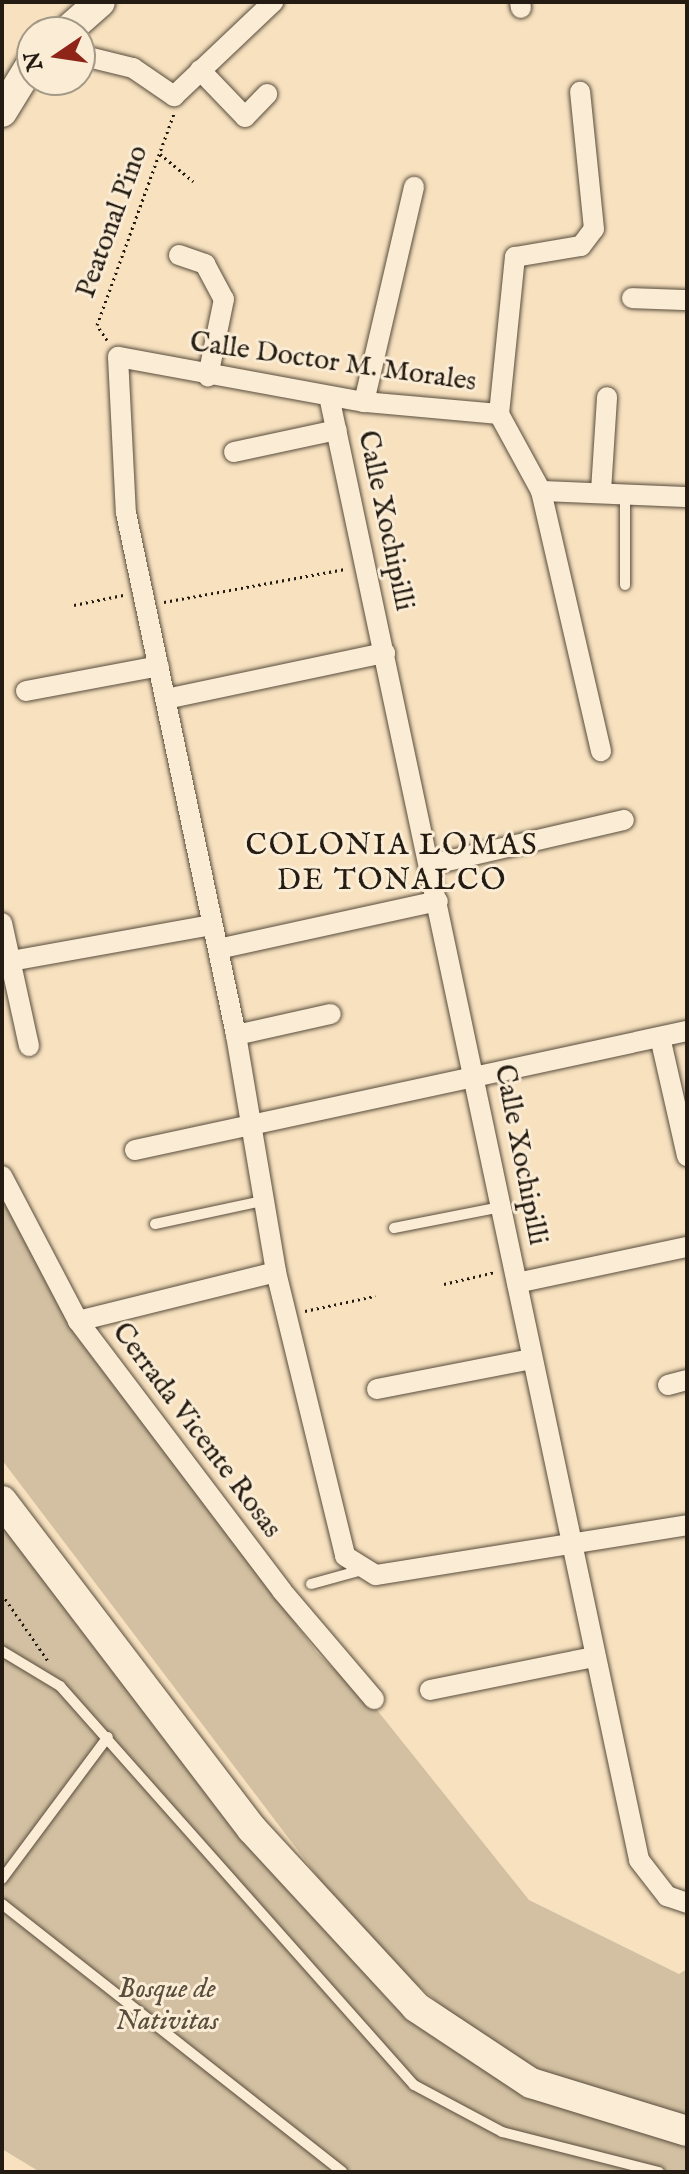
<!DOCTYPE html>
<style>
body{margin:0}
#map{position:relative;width:689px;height:2174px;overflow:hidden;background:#f7e1bf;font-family:"IM FELL English",serif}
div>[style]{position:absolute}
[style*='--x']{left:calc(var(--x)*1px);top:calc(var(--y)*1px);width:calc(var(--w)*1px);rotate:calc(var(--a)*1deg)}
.green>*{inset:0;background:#d3c0a2}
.path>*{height:3px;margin-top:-1.5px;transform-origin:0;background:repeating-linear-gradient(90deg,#241c12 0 2px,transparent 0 6px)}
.roads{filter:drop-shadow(0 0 2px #594d3d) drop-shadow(0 0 2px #594d3d)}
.lane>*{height:10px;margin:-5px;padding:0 5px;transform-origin:5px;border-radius:5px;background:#faecd5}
.street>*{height:20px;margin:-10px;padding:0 10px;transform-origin:10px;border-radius:10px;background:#faecd5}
.secondary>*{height:30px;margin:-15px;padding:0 15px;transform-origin:15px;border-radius:15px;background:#faecd5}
span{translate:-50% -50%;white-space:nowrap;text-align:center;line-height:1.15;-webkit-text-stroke:6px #faecd5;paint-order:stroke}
.street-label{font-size:28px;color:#241c12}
.park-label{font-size:28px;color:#594d3d;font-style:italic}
.neighbourhood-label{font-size:30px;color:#241c12;letter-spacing:2px}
.frame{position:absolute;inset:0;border:4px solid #241c12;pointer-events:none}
.north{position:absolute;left:16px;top:16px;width:80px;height:80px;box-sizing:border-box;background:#faecd5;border:2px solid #a49987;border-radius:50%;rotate:257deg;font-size:22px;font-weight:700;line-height:32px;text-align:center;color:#241c12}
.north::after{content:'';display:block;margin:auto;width:28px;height:36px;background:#8f2418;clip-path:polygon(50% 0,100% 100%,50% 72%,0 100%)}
</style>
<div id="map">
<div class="green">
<i style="clip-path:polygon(2px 1191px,77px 1337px,178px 1468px,194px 1457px,279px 1575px,266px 1583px,317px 1653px,373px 1705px,529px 1900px,679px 1974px,687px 1969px,687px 2118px,538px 2069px,488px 2045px,368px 1943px,2px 1460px)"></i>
<i style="clip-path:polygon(2px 1507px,306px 1904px,392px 2004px,509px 2082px,687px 2142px,687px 2172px,40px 2172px,2px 2149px)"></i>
</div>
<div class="path">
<i style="--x:160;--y:154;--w:43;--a:39.3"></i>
<i style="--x:107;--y:340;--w:18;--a:-124"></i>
<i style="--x:97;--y:325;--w:226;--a:-70"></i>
<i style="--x:164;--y:602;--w:184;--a:-10.3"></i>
<i style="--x:74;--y:605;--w:50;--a:-11.5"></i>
<i style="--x:444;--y:1284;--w:52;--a:-13.2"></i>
<i style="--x:305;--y:1311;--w:72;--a:-12.1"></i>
<i style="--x:2;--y:1594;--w:81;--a:55.5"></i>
</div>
<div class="roads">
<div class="lane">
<i style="--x:625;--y:493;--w:92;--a:90"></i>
<i style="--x:155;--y:1224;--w:109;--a:-12.1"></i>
<i style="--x:394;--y:1228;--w:109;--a:-11.1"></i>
<i style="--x:311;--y:1584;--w:53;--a:-15.4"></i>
<i style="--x:2;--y:1651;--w:68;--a:31.1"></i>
<i style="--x:60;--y:1686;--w:533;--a:48.42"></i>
<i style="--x:414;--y:2085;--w:100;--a:28.1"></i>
<i style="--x:502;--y:2132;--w:162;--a:14.3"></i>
<i style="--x:2;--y:1879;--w:177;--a:-53.3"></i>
<i style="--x:2;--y:1904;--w:433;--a:38.2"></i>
</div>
<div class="street">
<i style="--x:520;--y:2;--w:6;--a:81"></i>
<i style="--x:80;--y:55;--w:55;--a:13.8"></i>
<i style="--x:133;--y:68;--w:50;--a:34.3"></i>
<i style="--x:174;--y:96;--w:137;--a:-43.5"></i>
<i style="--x:200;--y:70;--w:65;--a:46.2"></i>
<i style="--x:245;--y:117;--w:32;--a:-46"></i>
<i style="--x:179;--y:255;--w:28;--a:19"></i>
<i style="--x:205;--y:264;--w:40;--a:62"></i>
<i style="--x:224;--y:299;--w:79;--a:101.7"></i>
<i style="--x:632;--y:298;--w:55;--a:2.1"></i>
<i style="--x:329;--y:396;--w:1496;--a:78.04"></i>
<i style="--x:639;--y:1860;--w:46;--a:52.1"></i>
<i style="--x:667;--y:1896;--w:21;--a:19"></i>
<i style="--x:364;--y:402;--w:221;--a:-76.9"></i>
<i style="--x:499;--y:414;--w:136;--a:-174.9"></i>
<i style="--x:364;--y:402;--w:250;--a:-169.6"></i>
<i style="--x:118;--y:357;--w:156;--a:87.1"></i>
<i style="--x:126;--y:513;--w:533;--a:78.1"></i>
<i style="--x:236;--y:1035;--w:240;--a:80.4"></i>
<i style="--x:276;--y:1272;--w:292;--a:76.3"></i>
<i style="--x:345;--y:1556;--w:36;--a:32"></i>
<i style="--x:376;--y:1575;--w:315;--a:-9.1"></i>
<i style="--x:499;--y:414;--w:158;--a:-84.2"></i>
<i style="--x:515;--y:257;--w:67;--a:-9.5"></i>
<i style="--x:581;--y:246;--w:21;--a:-53"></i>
<i style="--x:594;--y:229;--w:138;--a:-95.8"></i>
<i style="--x:499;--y:414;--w:88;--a:61.4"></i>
<i style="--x:541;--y:491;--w:146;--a:2.4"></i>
<i style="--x:234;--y:452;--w:105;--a:-12.1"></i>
<i style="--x:541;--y:491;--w:267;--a:77"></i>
<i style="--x:601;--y:491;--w:94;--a:-86.3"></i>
<i style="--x:26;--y:691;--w:135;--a:-10.6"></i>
<i style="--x:166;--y:699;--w:224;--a:-11.9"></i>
<i style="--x:430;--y:865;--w:199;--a:-13.1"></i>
<i style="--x:2;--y:923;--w:126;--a:77.6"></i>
<i style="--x:218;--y:949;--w:225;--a:-12.3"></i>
<i style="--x:11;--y:961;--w:203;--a:-10.2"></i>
<i style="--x:236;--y:1035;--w:97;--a:-12.5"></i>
<i style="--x:660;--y:1037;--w:122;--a:77.2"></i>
<i style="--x:135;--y:1150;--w:565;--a:-12.17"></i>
<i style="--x:2;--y:1176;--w:164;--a:62.3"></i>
<i style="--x:78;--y:1321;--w:338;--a:52.9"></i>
<i style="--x:282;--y:1591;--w:142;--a:49.6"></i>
<i style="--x:517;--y:1283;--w:174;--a:-12"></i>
<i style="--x:78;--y:1321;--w:204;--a:-13.9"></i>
<i style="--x:668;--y:1385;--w:20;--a:-15"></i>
<i style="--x:377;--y:1389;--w:158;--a:-11"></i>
<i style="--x:430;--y:1690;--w:166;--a:-11.4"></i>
</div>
<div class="secondary">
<i style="--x:66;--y:32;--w:45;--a:-41.4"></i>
<i style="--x:2;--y:112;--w:57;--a:-58.5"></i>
<i style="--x:2;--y:1501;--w:412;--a:52.7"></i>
<i style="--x:252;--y:1829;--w:242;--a:47.3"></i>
<i style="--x:416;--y:2007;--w:138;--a:33.5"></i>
<i style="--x:531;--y:2083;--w:163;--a:17.1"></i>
</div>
</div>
<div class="street-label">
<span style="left:113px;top:222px;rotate:-70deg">Peatonal Pino</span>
<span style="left:333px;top:363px;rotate:8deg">Calle Doctor M. Morales</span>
<span style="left:385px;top:521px;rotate:78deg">Calle Xochipilli</span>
<span style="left:520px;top:1155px;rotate:79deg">Calle Xochipilli</span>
<span style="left:196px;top:1431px;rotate:53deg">Cerrada Vicente Rosas</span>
</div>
<div class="park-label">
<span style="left:167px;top:2006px">Bosque de<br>Nativitas</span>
</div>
<div class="neighbourhood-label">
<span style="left:392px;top:863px">COLONIA LOMAS<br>DE TONALCO</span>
</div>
<div class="frame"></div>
<div class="north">N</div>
</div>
